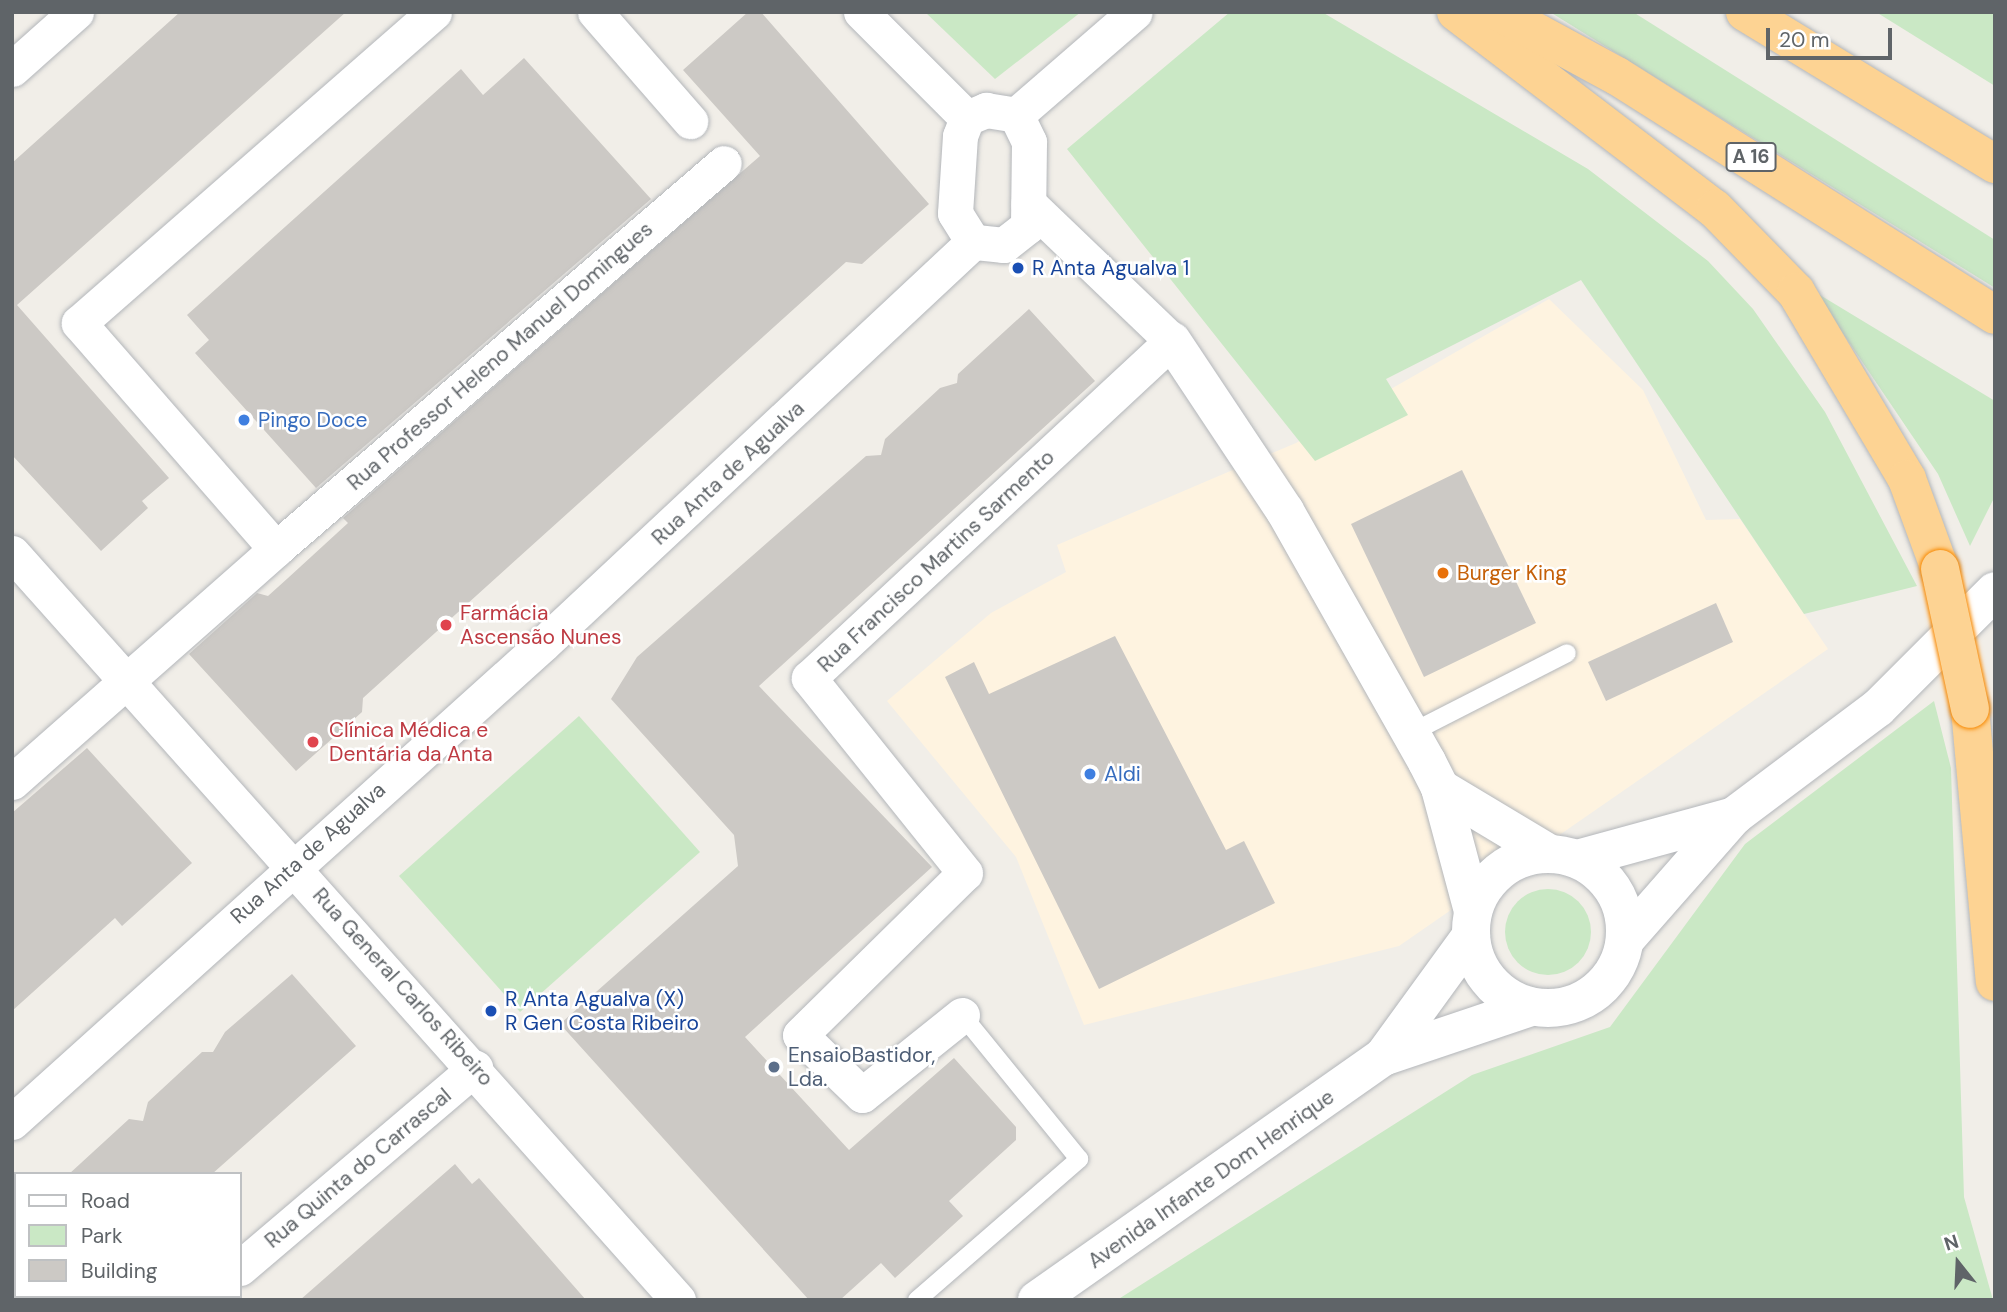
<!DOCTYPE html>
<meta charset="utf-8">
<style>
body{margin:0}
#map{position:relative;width:2007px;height:1312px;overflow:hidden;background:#f1eee8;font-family:"DM Sans",sans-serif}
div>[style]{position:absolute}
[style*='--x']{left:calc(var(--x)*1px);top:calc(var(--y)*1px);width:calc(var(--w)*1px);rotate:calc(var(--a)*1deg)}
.commercial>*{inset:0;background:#fef3e0}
.green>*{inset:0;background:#cae8c5}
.round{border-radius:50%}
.building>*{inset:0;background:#ccc9c5}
.roads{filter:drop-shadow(0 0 2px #b3b6ba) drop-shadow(0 0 2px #b3b6ba)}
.lane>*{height:18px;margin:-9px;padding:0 9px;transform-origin:9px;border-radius:9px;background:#fff}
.street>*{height:35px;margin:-17.5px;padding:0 17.5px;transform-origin:17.5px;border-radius:17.5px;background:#fff}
.secondary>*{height:38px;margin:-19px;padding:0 19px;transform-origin:19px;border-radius:19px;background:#fff}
.secondary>.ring{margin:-19px;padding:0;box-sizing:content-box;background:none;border:38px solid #fff;border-radius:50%}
.highway>*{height:38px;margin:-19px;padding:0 19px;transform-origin:19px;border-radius:19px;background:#fdd393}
.bridges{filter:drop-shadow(0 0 2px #f88901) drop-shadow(0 0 2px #f88901)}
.highway-bridge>*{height:38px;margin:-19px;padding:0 19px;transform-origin:19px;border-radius:19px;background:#fdd393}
.dots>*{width:19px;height:19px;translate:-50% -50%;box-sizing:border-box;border:4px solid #fff;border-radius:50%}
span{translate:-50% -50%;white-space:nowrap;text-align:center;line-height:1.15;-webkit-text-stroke:5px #fff;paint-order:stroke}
.shield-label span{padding:2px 5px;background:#fff;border:2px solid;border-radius:5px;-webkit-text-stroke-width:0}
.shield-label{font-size:19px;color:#5f6468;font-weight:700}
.transit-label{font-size:21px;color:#164399}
.left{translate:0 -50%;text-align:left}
.street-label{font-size:21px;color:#5f6468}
.shop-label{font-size:21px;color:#366cbe}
.food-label{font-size:21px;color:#c56008}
.health-label{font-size:21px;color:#be3a42}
.service-label{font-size:21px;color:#4e5e75}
.frame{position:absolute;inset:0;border:14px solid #5f6468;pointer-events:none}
.legend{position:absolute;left:14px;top:1172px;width:228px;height:126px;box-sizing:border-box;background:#fff;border:2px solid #bfc1c3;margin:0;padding:9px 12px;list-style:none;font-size:21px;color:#5f6468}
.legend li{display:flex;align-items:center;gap:14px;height:35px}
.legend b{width:35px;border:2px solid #bfc1c3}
.north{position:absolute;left:1923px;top:1228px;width:70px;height:70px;-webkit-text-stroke:5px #fff;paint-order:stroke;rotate:342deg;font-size:19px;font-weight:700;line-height:28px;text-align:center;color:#5f6468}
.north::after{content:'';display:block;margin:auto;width:24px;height:32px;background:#5f6468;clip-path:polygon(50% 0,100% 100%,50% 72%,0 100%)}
.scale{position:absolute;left:1766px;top:28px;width:126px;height:32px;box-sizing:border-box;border:4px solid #5f6468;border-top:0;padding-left:9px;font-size:21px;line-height:24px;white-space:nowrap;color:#5f6468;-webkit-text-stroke:5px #fff;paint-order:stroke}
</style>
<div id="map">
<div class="commercial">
<i style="clip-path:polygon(1549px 299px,1643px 390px,1706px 520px,1740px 519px,1828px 649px,1399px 946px,1084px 1025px,1016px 857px,887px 701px,991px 613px,1066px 572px,1057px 545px,1296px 443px)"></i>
</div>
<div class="green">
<i style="clip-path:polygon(925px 12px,1081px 12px,995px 79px)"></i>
<i style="clip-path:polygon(1230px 12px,1322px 12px,1588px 169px,1708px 261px,1753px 309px,1825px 412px,1917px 586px,1804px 614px,1581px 280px,1386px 379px,1408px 415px,1315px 461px,1067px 149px)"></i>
<i style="clip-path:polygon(1550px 12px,1633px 12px,1995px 240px,1995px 288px)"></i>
<i style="clip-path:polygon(1876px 12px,1995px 12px,1995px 86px)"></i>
<i style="clip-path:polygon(1815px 292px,1995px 401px,1995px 496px,1970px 546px,1938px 474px)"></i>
<i style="clip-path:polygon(1934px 701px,1951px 768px,1964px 1197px,1993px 1300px,1117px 1300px,1472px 1075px,1610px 1027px,1745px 844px)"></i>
<i style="clip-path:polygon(579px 716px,700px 852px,520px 1012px,399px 876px)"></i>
<i class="round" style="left:1505px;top:889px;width:86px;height:86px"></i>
</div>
<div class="building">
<i style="clip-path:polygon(180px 12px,346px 12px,17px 305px,169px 478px,142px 501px,148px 508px,101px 551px,12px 455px,12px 163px)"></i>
<i style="clip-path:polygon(748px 12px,761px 12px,929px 204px,862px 264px,846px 262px,363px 698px,362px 712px,296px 771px,189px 654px,257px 593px,268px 596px,288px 578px,348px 523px,343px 518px,760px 156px,683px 70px)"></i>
<i style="clip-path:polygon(524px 58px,651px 199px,316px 488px,195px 353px,209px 340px,187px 315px,461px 69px,483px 95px)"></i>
<i style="clip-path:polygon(1029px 309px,1095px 381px,759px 686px,932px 867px,745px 1037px,849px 1150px,954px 1058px,1016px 1127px,1016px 1140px,949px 1201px,963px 1216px,895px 1278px,881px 1263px,840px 1300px,809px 1300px,560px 1024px,738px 866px,734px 835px,611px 699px,637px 657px,866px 456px,881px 455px,885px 439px,940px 388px,957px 383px,958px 374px)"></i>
<i style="clip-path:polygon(1462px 470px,1536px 623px,1424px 677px,1351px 524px)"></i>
<i style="clip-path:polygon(1716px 603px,1733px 642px,1606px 701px,1588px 662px)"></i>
<i style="clip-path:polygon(1115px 636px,1226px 850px,1244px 841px,1275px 903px,1099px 989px,945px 677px,974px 662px,989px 694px)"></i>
<i style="clip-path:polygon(87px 748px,192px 863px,122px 926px,115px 918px,12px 1011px,12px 813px)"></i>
<i style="clip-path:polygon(292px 974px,356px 1046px,212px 1174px,69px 1174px,129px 1119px,143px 1121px,148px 1102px,202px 1052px,213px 1052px,225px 1032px)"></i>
<i style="clip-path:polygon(455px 1164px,472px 1184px,479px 1178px,586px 1300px,300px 1300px)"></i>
</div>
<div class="roads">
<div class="lane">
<i style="--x:1411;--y:733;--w:175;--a:-27.1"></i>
<i style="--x:917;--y:1300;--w:215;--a:-41"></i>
<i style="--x:1079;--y:1159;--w:186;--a:-129.1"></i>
</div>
<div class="street">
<i style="--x:595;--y:12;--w:145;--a:48.9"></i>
<i style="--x:861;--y:12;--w:150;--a:45"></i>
<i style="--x:12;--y:69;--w:86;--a:-41.7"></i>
<i style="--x:986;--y:110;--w:30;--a:9"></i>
<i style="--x:1016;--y:115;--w:30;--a:64"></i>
<i style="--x:1029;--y:142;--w:84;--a:90.7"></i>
<i style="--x:1028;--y:226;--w:31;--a:142"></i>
<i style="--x:1004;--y:245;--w:31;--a:-174"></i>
<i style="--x:973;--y:242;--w:34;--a:-122"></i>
<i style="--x:955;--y:213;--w:77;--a:-86.3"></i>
<i style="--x:960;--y:136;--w:19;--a:-69"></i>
<i style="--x:967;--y:118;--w:21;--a:-23"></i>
<i style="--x:1016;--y:115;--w:157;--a:-40.9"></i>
<i style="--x:276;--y:549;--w:591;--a:-40.75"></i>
<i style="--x:12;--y:553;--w:1001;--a:48.28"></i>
<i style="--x:12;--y:782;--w:352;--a:-41.4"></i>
<i style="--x:276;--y:549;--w:300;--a:-131.1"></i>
<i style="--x:79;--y:323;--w:472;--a:-41.2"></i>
<i style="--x:962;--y:1015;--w:128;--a:141.3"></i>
<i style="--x:862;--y:1095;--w:86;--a:-135.9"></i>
<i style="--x:800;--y:1035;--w:231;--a:-44.5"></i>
<i style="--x:965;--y:873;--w:250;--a:-128.7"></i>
<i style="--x:809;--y:678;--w:495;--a:-42.9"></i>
<i style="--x:1172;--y:341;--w:199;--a:-136.2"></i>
<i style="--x:12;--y:1122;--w:714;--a:-41.99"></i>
<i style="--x:543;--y:644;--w:589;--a:-43.07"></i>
<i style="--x:240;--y:1268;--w:309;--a:-40.4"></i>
<i style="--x:202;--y:1300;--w:6;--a:-45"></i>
</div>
<div class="secondary">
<i style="--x:1172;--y:341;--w:204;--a:56.4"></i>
<i style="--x:1285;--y:511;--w:288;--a:60.5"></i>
<i style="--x:1427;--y:762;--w:29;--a:63"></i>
<i style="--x:1440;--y:788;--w:127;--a:75"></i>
<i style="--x:1440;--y:788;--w:126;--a:31"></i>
<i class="ring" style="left:1471px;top:854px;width:116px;height:116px"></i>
<i style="--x:1577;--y:859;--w:163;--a:-15.3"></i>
<i style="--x:1625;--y:940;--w:165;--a:-48.7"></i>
<i style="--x:1734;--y:816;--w:180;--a:-36.9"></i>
<i style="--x:1878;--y:708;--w:165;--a:-45"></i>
<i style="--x:1383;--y:1057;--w:150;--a:-54"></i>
<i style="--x:1037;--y:1300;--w:423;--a:-35.1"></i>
<i style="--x:1383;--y:1057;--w:156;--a:-18.7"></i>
</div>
<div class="highway">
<i style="--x:1456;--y:12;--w:325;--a:37.3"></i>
<i style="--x:1715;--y:209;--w:116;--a:45.7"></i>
<i style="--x:1796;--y:292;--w:217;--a:59.3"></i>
<i style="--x:1907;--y:479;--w:96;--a:69.9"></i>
<i style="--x:1499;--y:12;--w:134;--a:28.5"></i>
<i style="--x:1617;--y:76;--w:447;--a:32.3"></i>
<i style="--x:1745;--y:12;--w:293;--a:31.3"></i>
<i style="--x:1970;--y:709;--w:274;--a:84.8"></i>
</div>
</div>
<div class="bridges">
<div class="highway-bridge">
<i style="--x:1940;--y:569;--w:143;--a:77.9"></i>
</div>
</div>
<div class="dots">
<i style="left:1018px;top:268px;background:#1a4fb4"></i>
<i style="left:244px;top:420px;background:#3f7fe0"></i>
<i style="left:1443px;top:573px;background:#e8710a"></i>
<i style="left:446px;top:625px;background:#e0444e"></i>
<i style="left:313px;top:742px;background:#e0444e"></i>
<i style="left:1090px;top:774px;background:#3f7fe0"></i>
<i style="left:491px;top:1011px;background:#1a4fb4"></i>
<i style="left:774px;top:1067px;background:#5c6f8a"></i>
</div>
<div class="shield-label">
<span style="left:1751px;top:157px">A 16</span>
</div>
<div class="transit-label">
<span class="left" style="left:1032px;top:268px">R Anta Agualva 1</span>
<span class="left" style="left:505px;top:1011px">R Anta Agualva (X)<br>R Gen Costa Ribeiro</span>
</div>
<div class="street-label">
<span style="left:500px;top:356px;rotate:-41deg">Rua Professor Heleno Manuel Domingues</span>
<span style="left:728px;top:473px;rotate:-43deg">Rua Anta de Agualva</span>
<span style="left:936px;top:561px;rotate:-43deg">Rua Francisco Martins Sarmento</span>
<span style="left:308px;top:853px;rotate:-42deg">Rua Anta de Agualva</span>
<span style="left:403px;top:987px;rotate:48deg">Rua General Carlos Ribeiro</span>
<span style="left:358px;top:1168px;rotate:-40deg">Rua Quinta do Carrascal</span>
<span style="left:1211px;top:1179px;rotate:-35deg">Avenida Infante Dom Henrique</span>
</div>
<div class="shop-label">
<span class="left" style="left:258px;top:420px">Pingo Doce</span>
<span class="left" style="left:1104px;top:774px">Aldi</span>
</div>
<div class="food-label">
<span class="left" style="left:1457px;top:573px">Burger King</span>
</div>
<div class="health-label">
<span class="left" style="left:460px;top:625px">Farmácia<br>Ascensão Nunes</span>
<span class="left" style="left:329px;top:742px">Clínica Médica e<br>Dentária da Anta</span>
</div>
<div class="service-label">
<span class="left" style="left:788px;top:1067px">EnsaioBastidor,<br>Lda.</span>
</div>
<div class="frame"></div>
<ul class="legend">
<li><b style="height:9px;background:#fff"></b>Road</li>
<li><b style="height:19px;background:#cae8c5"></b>Park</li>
<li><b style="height:19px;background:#ccc9c5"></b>Building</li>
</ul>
<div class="north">N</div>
<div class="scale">20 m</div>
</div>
